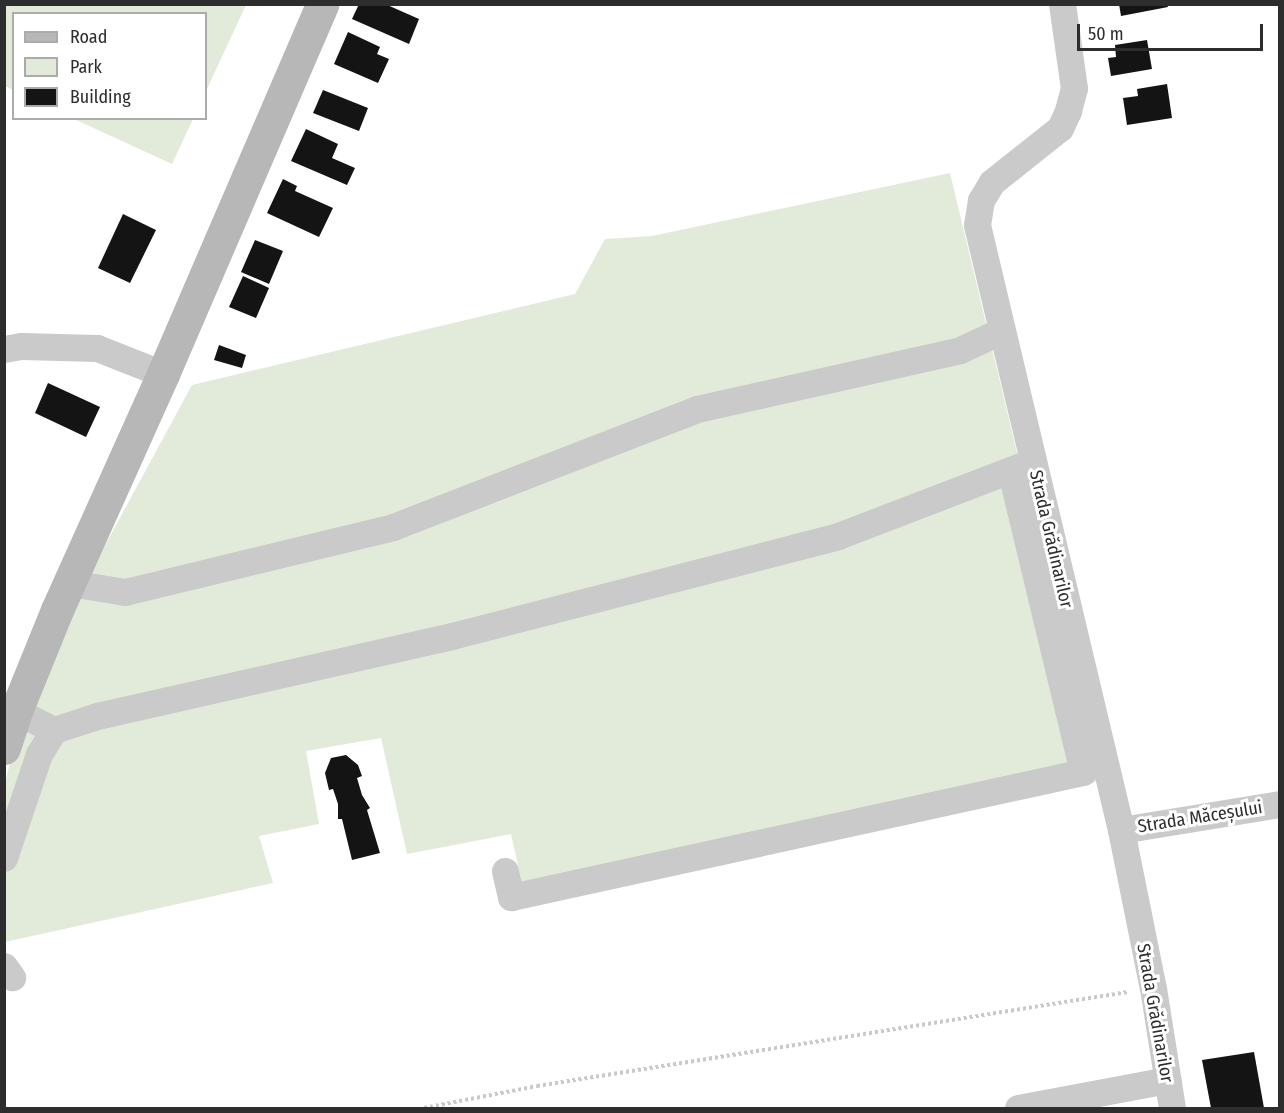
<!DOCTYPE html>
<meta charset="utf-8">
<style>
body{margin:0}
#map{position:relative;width:1284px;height:1113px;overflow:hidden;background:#fff;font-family:"Fira Sans Condensed",sans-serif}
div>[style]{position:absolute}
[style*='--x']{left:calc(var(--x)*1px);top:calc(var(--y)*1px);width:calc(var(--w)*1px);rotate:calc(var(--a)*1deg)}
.green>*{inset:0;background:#e2ebd9}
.building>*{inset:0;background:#141414}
.path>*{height:4px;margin-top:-2px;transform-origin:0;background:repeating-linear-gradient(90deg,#cacaca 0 3px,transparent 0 6px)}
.street>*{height:27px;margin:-13.5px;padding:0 13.5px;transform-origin:13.5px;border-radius:13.5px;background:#cacaca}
.secondary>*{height:33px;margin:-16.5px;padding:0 16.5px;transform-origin:16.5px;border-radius:16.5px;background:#b7b7b7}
span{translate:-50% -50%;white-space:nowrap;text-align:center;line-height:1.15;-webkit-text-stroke:6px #fff;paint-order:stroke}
.street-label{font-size:18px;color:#2d2d2d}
.frame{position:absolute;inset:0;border:6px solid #2d2d2d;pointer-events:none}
.legend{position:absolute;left:12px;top:12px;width:195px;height:108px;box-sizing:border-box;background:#fff;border:2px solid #ababab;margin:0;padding:8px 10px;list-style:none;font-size:18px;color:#2d2d2d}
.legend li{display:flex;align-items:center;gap:12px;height:30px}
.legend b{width:30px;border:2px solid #ababab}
.scale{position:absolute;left:1077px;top:24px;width:186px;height:27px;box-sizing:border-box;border:3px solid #2d2d2d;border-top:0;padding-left:8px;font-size:18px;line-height:21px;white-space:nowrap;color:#2d2d2d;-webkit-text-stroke:4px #fff;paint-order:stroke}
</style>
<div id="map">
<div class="green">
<i style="clip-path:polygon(5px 4px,246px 4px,246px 5px,206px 91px,206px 14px,14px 14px,13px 90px,5px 86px)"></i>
<i style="clip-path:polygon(74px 119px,193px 118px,193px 119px,172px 164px)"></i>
<i style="clip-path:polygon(950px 173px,1096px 782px,526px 901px,511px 834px,407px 854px,381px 738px,306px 751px,319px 824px,259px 836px,273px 883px,5px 942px,4px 786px,14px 748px,84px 584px,192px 385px,575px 294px,605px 239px,652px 236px)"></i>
</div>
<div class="building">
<i style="clip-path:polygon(359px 4px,385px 4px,419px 19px,409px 44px,352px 19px)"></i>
<i style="clip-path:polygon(1119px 4px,1167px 4px,1168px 7px,1121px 16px)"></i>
<i style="clip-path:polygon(348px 32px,380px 47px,377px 54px,389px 59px,378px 83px,334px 64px)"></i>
<i style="clip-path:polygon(1147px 40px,1152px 69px,1111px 76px,1108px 58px,1116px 57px,1115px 45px)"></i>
<i style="clip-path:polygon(1167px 84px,1172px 118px,1127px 125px,1123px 98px,1138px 96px,1137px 89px)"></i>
<i style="clip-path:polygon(323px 90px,368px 108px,359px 131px,313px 113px)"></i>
<i style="clip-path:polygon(306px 129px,338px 144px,332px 158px,355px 168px,347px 185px,291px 161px)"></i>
<i style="clip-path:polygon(283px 179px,297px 186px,295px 191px,333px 208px,319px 237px,267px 213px)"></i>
<i style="clip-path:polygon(123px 214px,156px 230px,130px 283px,98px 268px)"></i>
<i style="clip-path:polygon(255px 240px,283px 251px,269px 284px,241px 272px)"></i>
<i style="clip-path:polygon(243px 276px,269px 288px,256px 318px,229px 307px)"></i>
<i style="clip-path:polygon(219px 345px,246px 355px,242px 368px,214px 360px)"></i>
<i style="clip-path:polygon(48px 383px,100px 407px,86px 437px,35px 413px)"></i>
<i style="clip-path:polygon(346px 755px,358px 765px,362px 776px,357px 778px,362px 795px,370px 808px,367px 810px,380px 853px,352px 860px,342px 819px,338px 819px,338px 804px,333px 789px,329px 790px,325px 773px,331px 758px)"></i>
<i style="clip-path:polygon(1254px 1052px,1264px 1108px,1211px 1108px,1202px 1060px)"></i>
</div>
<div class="path">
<i style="--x:424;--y:1108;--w:115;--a:-11"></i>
<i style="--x:537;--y:1086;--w:598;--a:-9.04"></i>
</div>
<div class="street">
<i style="--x:1062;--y:4;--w:85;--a:81.9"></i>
<i style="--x:1074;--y:88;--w:24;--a:105"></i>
<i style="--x:1068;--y:111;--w:19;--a:115"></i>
<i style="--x:1060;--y:128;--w:87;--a:141.5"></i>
<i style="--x:992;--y:182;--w:21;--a:121"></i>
<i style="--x:981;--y:200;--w:25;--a:99"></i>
<i style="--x:977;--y:225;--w:622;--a:76.61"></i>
<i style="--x:1121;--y:830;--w:161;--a:78.6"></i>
<i style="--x:1153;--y:988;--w:121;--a:81"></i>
<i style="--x:4;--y:349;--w:17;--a:-10"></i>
<i style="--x:21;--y:346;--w:76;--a:1.5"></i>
<i style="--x:97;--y:348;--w:71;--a:21.5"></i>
<i style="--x:70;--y:583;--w:56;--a:9.3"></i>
<i style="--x:125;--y:592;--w:276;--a:-13.6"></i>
<i style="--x:393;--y:527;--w:326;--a:-21.2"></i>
<i style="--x:697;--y:409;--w:270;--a:-12.6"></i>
<i style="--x:960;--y:350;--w:45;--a:-24.9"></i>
<i style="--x:16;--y:711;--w:42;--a:26.6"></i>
<i style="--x:54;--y:730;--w:45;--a:-18"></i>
<i style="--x:97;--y:716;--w:364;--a:-12.7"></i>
<i style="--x:452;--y:636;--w:399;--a:-14.5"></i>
<i style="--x:838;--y:536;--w:209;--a:-21"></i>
<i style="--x:1121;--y:830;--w:161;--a:-9.3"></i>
<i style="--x:4;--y:858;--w:110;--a:-71.4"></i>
<i style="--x:39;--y:754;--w:28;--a:-58"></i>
<i style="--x:505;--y:871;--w:27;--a:77"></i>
<i style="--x:511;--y:897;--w:585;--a:-12.33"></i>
<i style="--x:1083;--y:772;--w:309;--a:-103.5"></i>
<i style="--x:4;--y:966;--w:14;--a:54"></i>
<i style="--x:1018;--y:1108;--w:152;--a:-10.6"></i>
</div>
<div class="secondary">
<i style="--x:4;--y:748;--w:39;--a:-72"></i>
<i style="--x:16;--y:711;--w:109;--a:-67.9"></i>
<i style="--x:57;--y:610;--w:259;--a:-65.8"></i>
<i style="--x:163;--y:374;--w:403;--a:-66.7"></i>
</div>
<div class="street-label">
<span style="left:1051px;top:539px;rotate:77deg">Strada Grădinarilor</span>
<span style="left:1200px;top:817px;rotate:-9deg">Strada Măceșului</span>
<span style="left:1155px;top:1013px;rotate:80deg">Strada Grădinarilor</span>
</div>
<div class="frame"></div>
<ul class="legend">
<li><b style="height:8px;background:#b7b7b7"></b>Road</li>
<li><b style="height:16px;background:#e2ebd9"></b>Park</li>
<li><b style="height:16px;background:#141414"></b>Building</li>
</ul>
<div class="scale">50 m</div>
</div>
